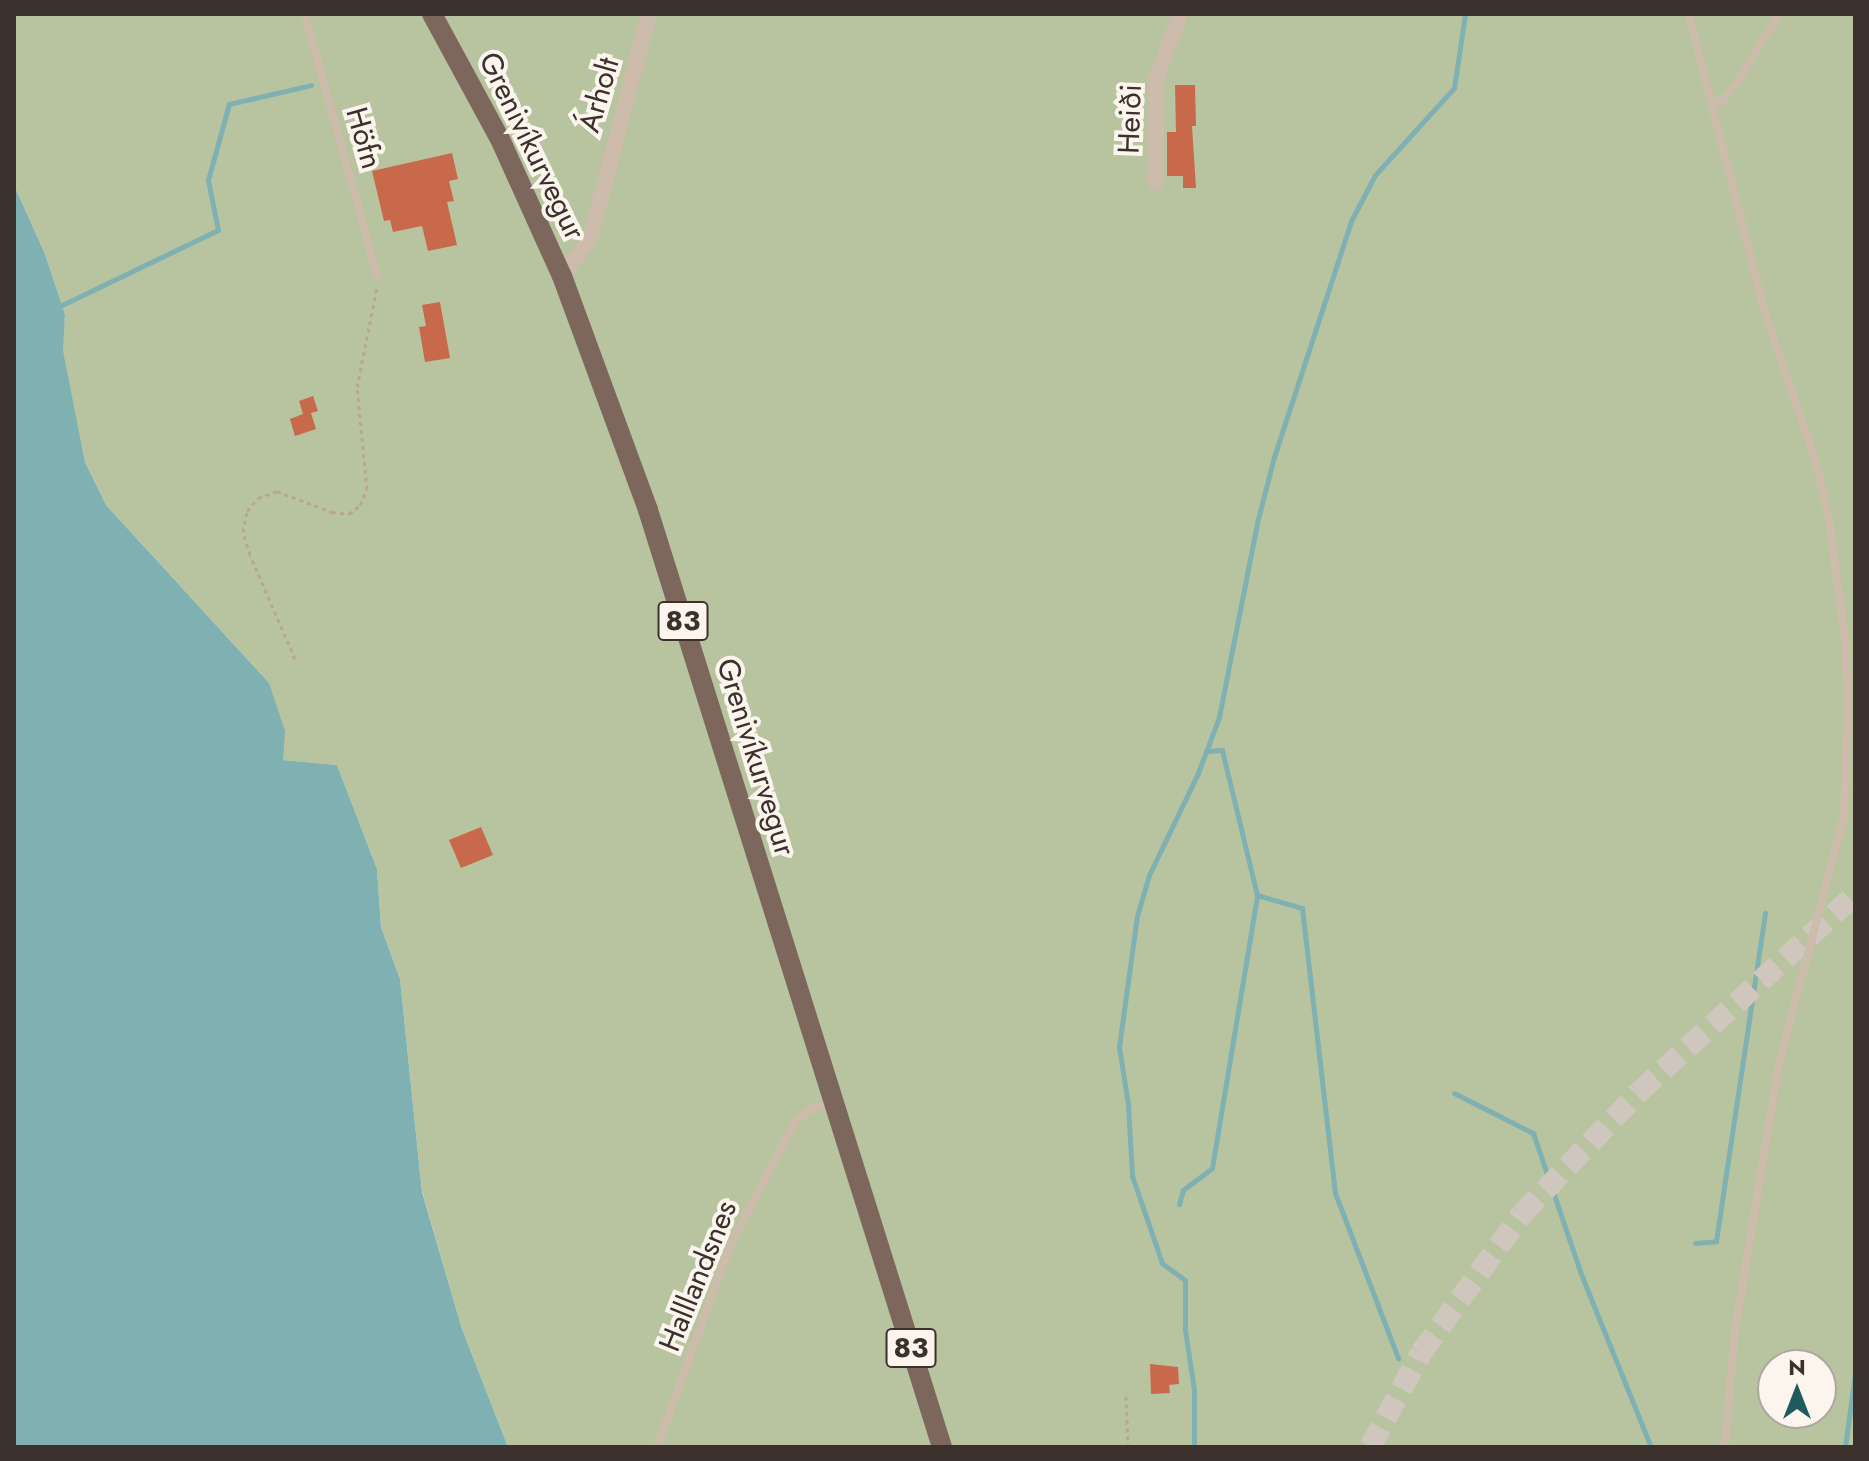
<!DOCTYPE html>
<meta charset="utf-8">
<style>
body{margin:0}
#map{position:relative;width:1869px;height:1461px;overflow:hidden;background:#f4ebe1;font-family:Jost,sans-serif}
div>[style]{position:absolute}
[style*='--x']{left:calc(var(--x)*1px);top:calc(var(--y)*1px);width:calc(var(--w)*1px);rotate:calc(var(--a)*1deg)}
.green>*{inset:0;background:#b8c4a0}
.water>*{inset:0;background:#7fb0b2}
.stream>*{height:5px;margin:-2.5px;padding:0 2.5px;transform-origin:2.5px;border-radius:2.5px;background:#7fb0b2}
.building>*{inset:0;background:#c8694b}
.trunk-tunnel>*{height:22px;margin-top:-11px;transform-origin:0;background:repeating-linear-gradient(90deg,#cfc6bd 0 22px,transparent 0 33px)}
.path>*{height:3px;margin-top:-1.5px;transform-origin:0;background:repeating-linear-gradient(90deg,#b9a596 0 4px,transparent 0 8px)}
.service>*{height:8px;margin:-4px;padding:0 4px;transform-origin:4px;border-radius:4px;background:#cdbbac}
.minor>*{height:16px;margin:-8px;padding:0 8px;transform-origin:8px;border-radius:8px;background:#cdbbac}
.primary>*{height:20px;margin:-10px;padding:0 10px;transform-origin:10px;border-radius:10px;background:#7d675c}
span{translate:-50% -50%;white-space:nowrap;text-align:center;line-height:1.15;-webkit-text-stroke:8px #fbf5ee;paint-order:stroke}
.shield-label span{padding:2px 6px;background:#fbf5ee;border:2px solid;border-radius:6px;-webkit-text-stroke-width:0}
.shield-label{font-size:28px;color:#3b302b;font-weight:700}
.street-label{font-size:30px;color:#3b302b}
.frame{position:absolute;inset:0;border:16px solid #3b302b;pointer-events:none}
.north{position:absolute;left:1757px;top:1349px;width:80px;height:80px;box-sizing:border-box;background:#fbf5ee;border:2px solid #aea6a0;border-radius:50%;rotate:0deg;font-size:22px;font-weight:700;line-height:32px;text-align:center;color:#3b302b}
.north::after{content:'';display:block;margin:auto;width:28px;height:36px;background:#1f5a5e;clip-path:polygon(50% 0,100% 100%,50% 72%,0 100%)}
</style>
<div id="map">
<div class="green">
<i style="clip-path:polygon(evenodd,14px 14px,1855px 14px,1855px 1447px,508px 1447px,462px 1329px,422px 1191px,400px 979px,381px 927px,377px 869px,337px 765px,282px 760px,269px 683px,106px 505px,85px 462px,62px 351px,65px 314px,45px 254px,14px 185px,14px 14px,1773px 1365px,1821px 1365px,1821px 1413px,1773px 1413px,1773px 1365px)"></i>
</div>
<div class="water">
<i style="clip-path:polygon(14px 185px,45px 254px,65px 314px,63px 351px,85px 462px,106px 505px,269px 683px,285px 731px,283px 760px,337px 765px,377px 869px,381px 927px,400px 979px,422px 1192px,462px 1329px,508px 1447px,14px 1447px)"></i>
</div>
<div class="stream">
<i style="--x:62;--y:305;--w:173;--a:-25.7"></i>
<i style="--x:218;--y:230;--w:51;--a:-101.3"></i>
<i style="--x:208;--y:180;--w:79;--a:-74.6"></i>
<i style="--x:229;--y:104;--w:84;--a:-13"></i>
<i style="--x:1257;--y:895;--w:47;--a:16.1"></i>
<i style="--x:1302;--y:908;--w:287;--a:83.4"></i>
<i style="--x:1335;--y:1193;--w:177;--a:69.1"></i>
<i style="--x:1454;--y:1093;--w:89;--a:26.9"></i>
<i style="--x:1533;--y:1133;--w:149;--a:71.2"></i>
<i style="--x:1581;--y:1274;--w:187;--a:68"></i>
<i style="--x:1179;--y:1204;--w:15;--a:-74"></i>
<i style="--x:1183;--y:1190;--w:36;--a:-37"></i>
<i style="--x:1212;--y:1168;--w:277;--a:-80.6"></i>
<i style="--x:1257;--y:895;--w:149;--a:-103.6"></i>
<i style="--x:1222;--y:750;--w:16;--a:176"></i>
<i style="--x:1695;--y:1243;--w:21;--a:-5"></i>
<i style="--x:1716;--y:1241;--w:332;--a:-81.5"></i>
<i style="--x:1194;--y:1447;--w:57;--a:-90"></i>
<i style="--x:1194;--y:1390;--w:61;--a:-98.5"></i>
<i style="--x:1185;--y:1330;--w:50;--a:-90"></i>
<i style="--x:1185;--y:1280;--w:29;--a:-144"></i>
<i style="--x:1162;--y:1263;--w:92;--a:-109"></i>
<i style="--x:1132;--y:1176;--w:72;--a:-93.2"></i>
<i style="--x:1128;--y:1104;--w:58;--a:-99"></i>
<i style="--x:1119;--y:1047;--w:132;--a:-82.2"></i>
<i style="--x:1137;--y:916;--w:43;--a:-73.7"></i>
<i style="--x:1149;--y:875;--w:113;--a:-64.3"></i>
<i style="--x:1198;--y:773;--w:60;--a:-69.4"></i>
<i style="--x:1219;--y:717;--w:198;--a:-78.9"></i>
<i style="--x:1257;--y:523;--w:68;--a:-75.6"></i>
<i style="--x:1274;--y:457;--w:248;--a:-71.9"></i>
<i style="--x:1351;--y:221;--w:52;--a:-62.4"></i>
<i style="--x:1375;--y:175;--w:118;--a:-47.8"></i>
<i style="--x:1454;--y:88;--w:75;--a:-81.5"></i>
<i style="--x:1845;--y:1447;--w:74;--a:-82.2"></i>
</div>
<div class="building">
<i style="clip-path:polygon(1175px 85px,1195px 85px,1196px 126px,1192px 126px,1196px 188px,1183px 188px,1183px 176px,1167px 176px,1167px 132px,1176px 132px)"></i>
<i style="clip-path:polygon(452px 153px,458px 179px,449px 181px,454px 201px,447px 202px,457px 245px,428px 251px,422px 226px,393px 232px,390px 220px,384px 221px,372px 171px)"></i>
<i style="clip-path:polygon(440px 302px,450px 358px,425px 362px,419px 327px,426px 326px,422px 305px)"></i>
<i style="clip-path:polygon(313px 396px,318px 411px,311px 413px,316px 429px,295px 436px,290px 419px,303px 414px,299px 401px)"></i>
<i style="clip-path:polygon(481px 827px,493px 855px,461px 868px,449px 840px)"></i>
<i style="clip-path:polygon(1150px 1364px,1178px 1367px,1179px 1384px,1169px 1385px,1170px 1393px,1151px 1394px)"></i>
</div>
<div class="trunk-tunnel">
<i style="--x:1370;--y:1447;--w:107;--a:-61.5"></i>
<i style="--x:1421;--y:1353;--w:172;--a:-54"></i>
<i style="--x:1522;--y:1214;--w:169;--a:-46.2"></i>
<i style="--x:1639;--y:1092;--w:292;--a:-42.4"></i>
</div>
<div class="path">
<i style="--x:295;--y:659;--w:113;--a:-113.4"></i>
<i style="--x:250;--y:555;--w:24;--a:-107"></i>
<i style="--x:243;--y:532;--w:21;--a:-79"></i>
<i style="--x:247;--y:511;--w:17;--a:-50"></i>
<i style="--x:258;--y:498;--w:20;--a:-20"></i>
<i style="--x:277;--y:491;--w:59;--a:20.9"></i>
<i style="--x:332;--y:512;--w:17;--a:7"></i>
<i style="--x:349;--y:514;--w:14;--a:-39"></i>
<i style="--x:360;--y:505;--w:17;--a:-66"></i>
<i style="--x:367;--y:489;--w:102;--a:-95.6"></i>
<i style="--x:357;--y:387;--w:101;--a:-78.6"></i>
<i style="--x:1126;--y:1396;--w:51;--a:87.8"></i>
</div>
<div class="service">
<i style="--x:305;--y:14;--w:271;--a:74.6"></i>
<i style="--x:1689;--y:14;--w:305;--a:75.8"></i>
<i style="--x:1764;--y:310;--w:157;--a:71.1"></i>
<i style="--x:1815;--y:459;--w:56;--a:76.5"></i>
<i style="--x:1828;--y:513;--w:127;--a:82.3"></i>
<i style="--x:1845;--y:639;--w:64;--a:87.3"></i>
<i style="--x:1848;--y:703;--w:113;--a:92"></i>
<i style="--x:1844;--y:816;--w:256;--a:104.7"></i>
<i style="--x:1779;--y:1064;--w:270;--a:99.4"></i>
<i style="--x:1735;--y:1330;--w:117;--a:94.9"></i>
<i style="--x:1713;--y:101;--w:9;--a:0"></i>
<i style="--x:1722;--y:101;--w:23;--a:-50"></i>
<i style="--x:1737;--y:83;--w:81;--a:-58.7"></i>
<i style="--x:657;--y:1447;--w:216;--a:-70"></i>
<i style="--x:731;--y:1244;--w:138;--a:-62.3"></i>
<i style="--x:795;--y:1122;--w:21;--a:-39"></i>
<i style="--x:811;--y:1109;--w:22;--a:-18"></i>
</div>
<div class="minor">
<i style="--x:1156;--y:183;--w:103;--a:-90"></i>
<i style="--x:1156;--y:80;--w:70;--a:-70"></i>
<i style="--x:562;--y:276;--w:46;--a:-52.9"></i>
<i style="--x:590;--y:239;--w:233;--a:-75.3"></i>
</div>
<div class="primary">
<i style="--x:432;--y:14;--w:142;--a:61.5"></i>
<i style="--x:500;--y:139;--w:150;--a:65.7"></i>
<i style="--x:562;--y:276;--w:249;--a:69.8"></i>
<i style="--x:648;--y:510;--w:982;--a:72.58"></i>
</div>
<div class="shield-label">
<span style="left:683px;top:621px">83</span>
<span style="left:911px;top:1348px">83</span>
</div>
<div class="street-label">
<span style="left:599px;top:95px;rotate:-74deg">Árholt</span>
<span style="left:1130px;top:119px;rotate:-88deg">Heiði</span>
<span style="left:364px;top:138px;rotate:74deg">Höfn</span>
<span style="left:532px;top:146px;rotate:64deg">Grenivíkurvegur</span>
<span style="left:756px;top:757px;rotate:73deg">Grenivíkurvegur</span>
<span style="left:698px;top:1276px;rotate:-68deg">Halllandsnes</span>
</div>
<div class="frame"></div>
<div class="north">N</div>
</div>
